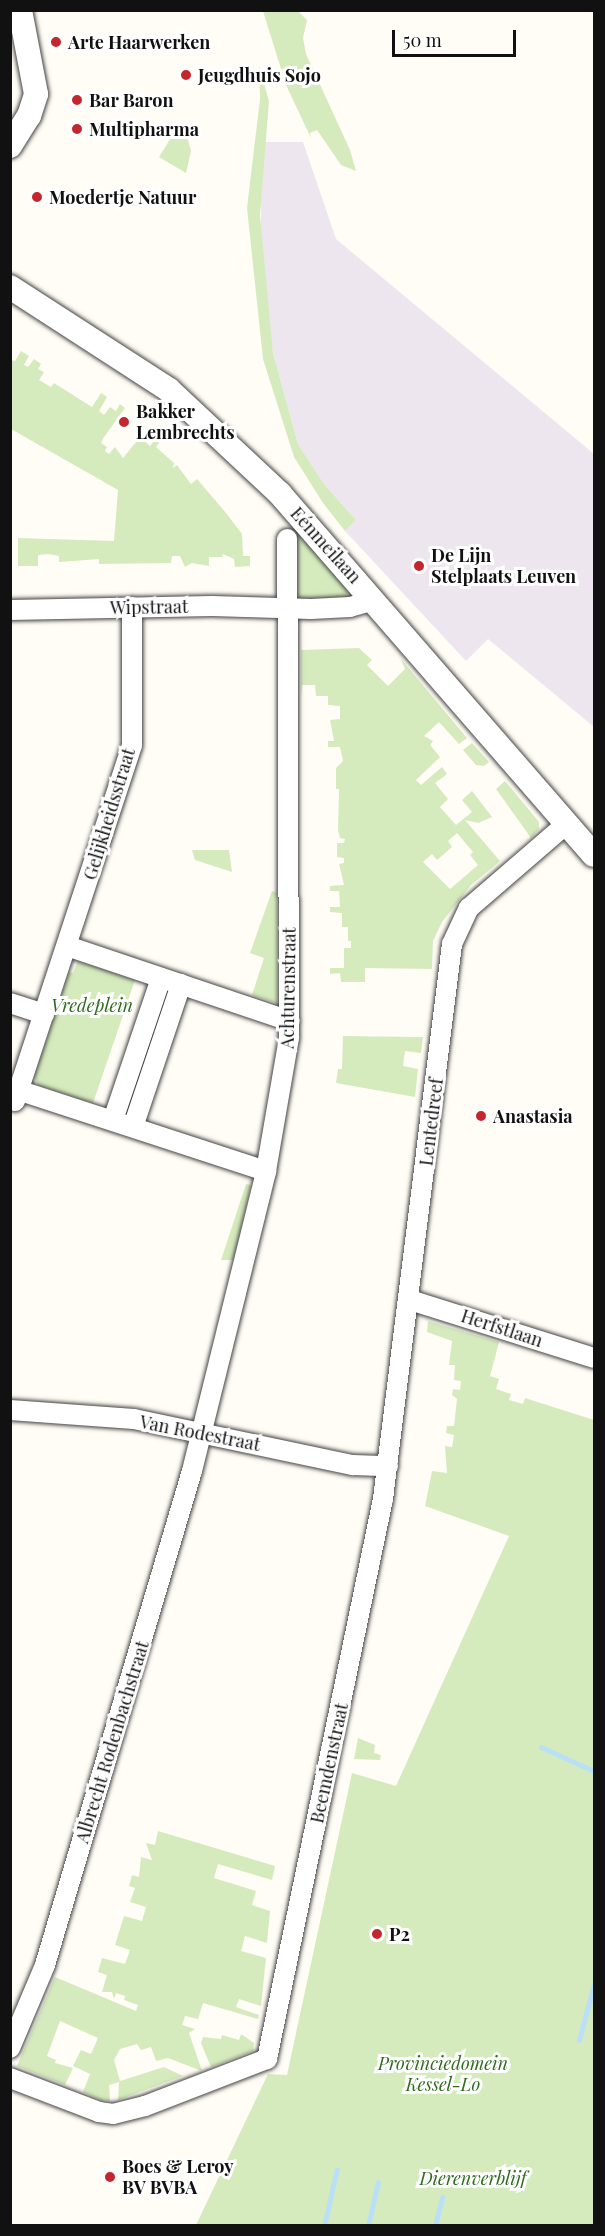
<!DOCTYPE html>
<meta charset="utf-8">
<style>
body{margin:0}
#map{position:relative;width:605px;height:2236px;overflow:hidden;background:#fffdf5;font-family:"Playfair Display",serif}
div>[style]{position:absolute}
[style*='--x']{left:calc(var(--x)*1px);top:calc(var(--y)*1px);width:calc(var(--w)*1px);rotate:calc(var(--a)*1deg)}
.industrial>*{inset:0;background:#eee6ef}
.green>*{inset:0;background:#d5ebbd}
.stream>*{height:5px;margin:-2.5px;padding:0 2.5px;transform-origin:2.5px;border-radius:2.5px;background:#b9e0f7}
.roads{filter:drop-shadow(0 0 2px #444) drop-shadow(0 0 2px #444)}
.minor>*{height:20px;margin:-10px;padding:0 10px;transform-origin:10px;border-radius:10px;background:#fff}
.tertiary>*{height:24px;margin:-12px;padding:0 12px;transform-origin:12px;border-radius:12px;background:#fff}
.dots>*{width:16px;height:16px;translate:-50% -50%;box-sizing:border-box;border:3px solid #fff;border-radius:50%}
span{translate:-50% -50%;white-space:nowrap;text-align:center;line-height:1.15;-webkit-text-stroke:6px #fff;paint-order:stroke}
.poi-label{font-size:18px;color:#111;font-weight:700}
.left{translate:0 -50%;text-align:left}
.street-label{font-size:18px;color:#111}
.park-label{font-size:18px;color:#2f6b1f;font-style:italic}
.frame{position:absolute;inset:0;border:12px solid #111;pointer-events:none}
.scale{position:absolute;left:392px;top:30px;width:124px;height:27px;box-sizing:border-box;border:3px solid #111;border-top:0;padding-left:8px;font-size:18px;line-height:21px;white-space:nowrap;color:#111;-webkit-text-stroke:4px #fff;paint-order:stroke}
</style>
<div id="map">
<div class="industrial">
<i style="clip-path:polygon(265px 142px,303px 142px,336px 239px,594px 454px,594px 727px,488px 639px,466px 661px,345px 531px,356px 520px,324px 484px,298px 444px,273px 353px,261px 257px,261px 183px)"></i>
</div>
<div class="green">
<i style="clip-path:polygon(263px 11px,298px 11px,307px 20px,303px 38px,306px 54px,350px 150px,356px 171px,341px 165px,317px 130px,310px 133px,311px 138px,286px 85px)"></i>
<i style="clip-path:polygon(259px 66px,269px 101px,260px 215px,273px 353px,298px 444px,324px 484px,356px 520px,345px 531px,323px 503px,294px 457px,263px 359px,247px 208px,260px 99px)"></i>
<i style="clip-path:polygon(172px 122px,188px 140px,191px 151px,186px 173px,159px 157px,174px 133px,167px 129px)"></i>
<i style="clip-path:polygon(21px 351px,29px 356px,24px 365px,28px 367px,34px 359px,41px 364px,38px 369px,44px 372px,39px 380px,51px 387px,54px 383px,92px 407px,101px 393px,107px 397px,99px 411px,104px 415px,110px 407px,116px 411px,120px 404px,125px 408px,104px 437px,101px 443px,107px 447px,105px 451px,109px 454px,115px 447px,123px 458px,140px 437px,150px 446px,156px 439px,159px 443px,156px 447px,174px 463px,173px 468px,177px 465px,191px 484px,197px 479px,226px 513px,242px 534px,243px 556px,250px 556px,250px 566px,235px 567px,234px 559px,223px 554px,222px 557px,209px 557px,209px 566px,192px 563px,185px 567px,180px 556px,172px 556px,171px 563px,99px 564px,99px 559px,59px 562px,59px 556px,48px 554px,38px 555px,38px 566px,18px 566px,18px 538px,114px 541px,118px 490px,11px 429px,11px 360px,15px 361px)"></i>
<i style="clip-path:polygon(299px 530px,348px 585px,347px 598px,302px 600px,298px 596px,294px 534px)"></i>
<i style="clip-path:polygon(evenodd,359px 648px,372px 660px,367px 665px,388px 686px,405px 669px,401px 659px,467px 738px,459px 744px,439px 722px,424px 736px,433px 741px,430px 745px,440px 757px,416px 780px,421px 785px,442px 767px,447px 774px,435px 783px,448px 799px,440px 807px,456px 825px,472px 812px,462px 800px,472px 791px,492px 817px,478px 823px,465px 820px,500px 861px,471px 885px,442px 922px,433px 941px,432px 969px,365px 968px,365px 982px,341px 982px,340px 973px,330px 974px,330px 968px,344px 968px,344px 948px,351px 948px,351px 941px,348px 941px,348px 927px,342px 927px,342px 913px,330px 912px,330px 907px,340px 907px,339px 891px,330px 891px,330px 886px,344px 885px,339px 864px,344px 863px,344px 858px,337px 857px,337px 843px,344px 843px,345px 839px,340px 838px,338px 830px,339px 789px,336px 789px,336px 768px,343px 761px,340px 747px,328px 747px,328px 741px,334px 741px,330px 720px,340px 719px,340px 706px,328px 705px,328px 696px,316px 696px,315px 685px,302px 685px,301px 697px,301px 650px,359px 648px,457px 833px,473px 852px,470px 855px,478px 865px,450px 889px,423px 862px,432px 854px,437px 860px,452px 847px,448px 841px,457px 833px)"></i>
<i style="clip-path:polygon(472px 743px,489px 762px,484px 766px,476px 765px,463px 750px)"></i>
<i style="clip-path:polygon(505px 781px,539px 822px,539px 829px,531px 838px,496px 789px)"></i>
<i style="clip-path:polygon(192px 850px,229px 850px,232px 872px,195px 860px)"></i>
<i style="clip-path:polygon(272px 891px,277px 893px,277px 1003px,252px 995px,264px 958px,250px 953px)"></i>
<i style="clip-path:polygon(78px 961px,135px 980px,93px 1103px,38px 1085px,34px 1077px,69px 972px,73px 973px)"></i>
<i style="clip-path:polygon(343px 1036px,423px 1037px,421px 1053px,405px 1051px,403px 1066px,418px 1069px,415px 1097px,336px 1083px,338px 1069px,342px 1069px)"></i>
<i style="clip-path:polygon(246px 1184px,251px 1185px,234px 1260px,221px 1260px)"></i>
<i style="clip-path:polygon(428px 1321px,499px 1342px,490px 1376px,499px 1379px,496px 1389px,511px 1394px,509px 1400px,523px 1404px,525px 1398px,594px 1420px,594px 2225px,196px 2225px,268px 2074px,287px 2075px,352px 1773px,396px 1786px,509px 1536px,425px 1506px,432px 1471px,447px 1473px,445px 1446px,452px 1447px,454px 1435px,446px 1433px,447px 1426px,454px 1426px,457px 1399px,452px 1395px,453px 1389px,460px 1390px,461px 1381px,454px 1380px,455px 1365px,449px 1365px,452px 1341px,427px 1332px)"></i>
<i style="clip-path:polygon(358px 1738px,375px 1745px,374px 1753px,381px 1755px,380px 1760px,354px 1759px)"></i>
<i style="clip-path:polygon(158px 1831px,275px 1866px,272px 1880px,218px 1864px,214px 1878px,256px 1891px,252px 1905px,270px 1911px,267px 1943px,245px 1936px,241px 1951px,266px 1958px,261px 2006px,239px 1999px,236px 2007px,259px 2015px,258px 2019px,203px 2003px,198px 2019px,185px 2016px,182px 2025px,195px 2029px,189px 2033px,202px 2071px,168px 2058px,156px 2061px,151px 2047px,141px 2050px,137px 2044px,120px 2049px,114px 2060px,120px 2081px,164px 2067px,183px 2076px,118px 2100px,119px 2082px,109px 2085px,110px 2101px,101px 2100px,83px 2092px,90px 2074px,73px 2066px,81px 2050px,91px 2054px,98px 2038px,60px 2021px,47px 2056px,56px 2060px,55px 2063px,73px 2068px,65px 2085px,17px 2066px,55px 1977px,136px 2011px,138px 2005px,124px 2000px,125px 1996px,116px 1993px,114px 1999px,112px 1992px,102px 1992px,107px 1975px,98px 1972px,102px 1958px,125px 1964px,130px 1950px,115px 1945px,124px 1916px,142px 1921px,146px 1907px,130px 1902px,135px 1888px,129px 1886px,132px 1875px,139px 1877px,141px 1857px,152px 1860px,146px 1843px,155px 1845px)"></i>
<i style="clip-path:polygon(241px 2034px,254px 2043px,253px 2051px,211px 2067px,201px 2043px,203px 2037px,221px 2039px,222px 2035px,239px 2040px)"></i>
</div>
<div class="stream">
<i style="--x:541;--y:1747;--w:58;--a:24.4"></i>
<i style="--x:579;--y:2040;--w:58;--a:-75"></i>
<i style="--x:324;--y:2226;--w:58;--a:-77.2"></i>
<i style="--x:368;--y:2226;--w:45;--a:-77.2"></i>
<i style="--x:435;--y:2226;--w:30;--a:-76"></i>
</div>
<div class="roads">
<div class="minor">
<i style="--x:10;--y:610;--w:202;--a:-1.1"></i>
<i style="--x:212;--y:606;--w:99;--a:1.7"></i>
<i style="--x:311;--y:609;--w:39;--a:-3"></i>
<i style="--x:350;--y:607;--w:25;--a:-16"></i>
<i style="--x:67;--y:946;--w:235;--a:18.6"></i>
<i style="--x:10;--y:1003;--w:36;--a:18"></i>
<i style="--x:18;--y:1090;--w:261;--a:18.1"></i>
<i style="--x:15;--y:1101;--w:375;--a:-71.8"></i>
<i style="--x:132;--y:745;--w:138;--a:-90"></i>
<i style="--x:113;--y:1120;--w:150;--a:-71.3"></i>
<i style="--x:133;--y:1127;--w:151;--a:-71.4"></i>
<i style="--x:410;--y:1300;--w:193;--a:17.5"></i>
<i style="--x:10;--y:1410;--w:124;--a:4.2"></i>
<i style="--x:134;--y:1419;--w:224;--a:11.9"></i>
<i style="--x:353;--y:1465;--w:35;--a:2"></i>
<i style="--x:10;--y:2048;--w:90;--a:-67.1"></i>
<i style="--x:45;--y:1965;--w:515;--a:-73.43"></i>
<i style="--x:192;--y:1471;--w:309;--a:-76.1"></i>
<i style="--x:266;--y:1171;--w:135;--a:-80.2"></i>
<i style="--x:289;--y:1038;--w:499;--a:-90.2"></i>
<i style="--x:10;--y:2078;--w:95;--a:20.9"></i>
<i style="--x:99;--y:2112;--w:14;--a:8"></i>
<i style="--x:113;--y:2114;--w:33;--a:-14"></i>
<i style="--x:145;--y:2106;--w:131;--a:-21.1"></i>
<i style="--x:267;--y:2059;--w:572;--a:-78.3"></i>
<i style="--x:383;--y:1499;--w:559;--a:-82.91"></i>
<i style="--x:452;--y:944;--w:40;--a:-65"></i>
<i style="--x:469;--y:908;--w:127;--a:-40.8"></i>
</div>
<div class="tertiary">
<i style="--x:10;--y:146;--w:36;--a:-58"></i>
<i style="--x:29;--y:116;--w:23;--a:-72"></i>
<i style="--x:36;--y:94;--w:86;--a:-100.8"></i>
<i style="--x:10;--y:287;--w:189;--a:32.9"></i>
<i style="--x:169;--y:390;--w:152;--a:43.1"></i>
<i style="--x:280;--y:494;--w:478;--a:49"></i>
</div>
</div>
<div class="dots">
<i style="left:56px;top:42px;background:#c4262e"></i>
<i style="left:186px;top:75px;background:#c4262e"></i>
<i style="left:77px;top:100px;background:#c4262e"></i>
<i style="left:77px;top:129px;background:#c4262e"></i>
<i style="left:37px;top:197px;background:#c4262e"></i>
<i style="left:124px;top:422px;background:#c4262e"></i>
<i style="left:419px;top:566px;background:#c4262e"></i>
<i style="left:481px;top:1116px;background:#c4262e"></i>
<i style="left:377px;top:1934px;background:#c4262e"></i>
<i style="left:110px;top:2177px;background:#c4262e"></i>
</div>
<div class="poi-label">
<span class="left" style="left:68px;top:42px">Arte Haarwerken</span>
<span class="left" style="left:198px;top:75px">Jeugdhuis Sojo</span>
<span class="left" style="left:89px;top:100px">Bar Baron</span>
<span class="left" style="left:89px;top:129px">Multipharma</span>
<span class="left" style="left:49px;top:197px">Moedertje Natuur</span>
<span class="left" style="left:136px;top:422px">Bakker<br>Lembrechts</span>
<span class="left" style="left:431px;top:566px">De Lijn<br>Stelplaats Leuven</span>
<span class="left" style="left:493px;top:1116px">Anastasia</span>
<span class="left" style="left:389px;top:1934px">P2</span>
<span class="left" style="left:122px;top:2177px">Boes &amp; Leroy<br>BV BVBA</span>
</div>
<div class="street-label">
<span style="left:326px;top:545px;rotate:48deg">Eénmeilaan</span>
<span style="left:149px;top:607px;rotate:-1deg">Wipstraat</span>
<span style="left:109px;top:814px;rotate:-73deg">Gelijkheidsstraat</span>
<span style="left:288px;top:988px;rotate:-89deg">Achturenstraat</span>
<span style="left:431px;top:1122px;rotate:-83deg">Lentedreef</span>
<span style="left:502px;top:1328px;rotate:18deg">Herfstlaan</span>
<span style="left:200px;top:1433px;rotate:11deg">Van Rodestraat</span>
<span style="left:112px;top:1742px;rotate:-73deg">Albrecht Rodenbachstraat</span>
<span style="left:329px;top:1763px;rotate:-78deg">Beemdenstraat</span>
</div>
<div class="park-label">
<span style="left:92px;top:1005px">Vredeplein</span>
<span style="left:443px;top:2074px">Provinciedomein<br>Kessel-Lo</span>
<span style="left:473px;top:2178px">Dierenverblijf</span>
</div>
<div class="frame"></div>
<div class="scale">50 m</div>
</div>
